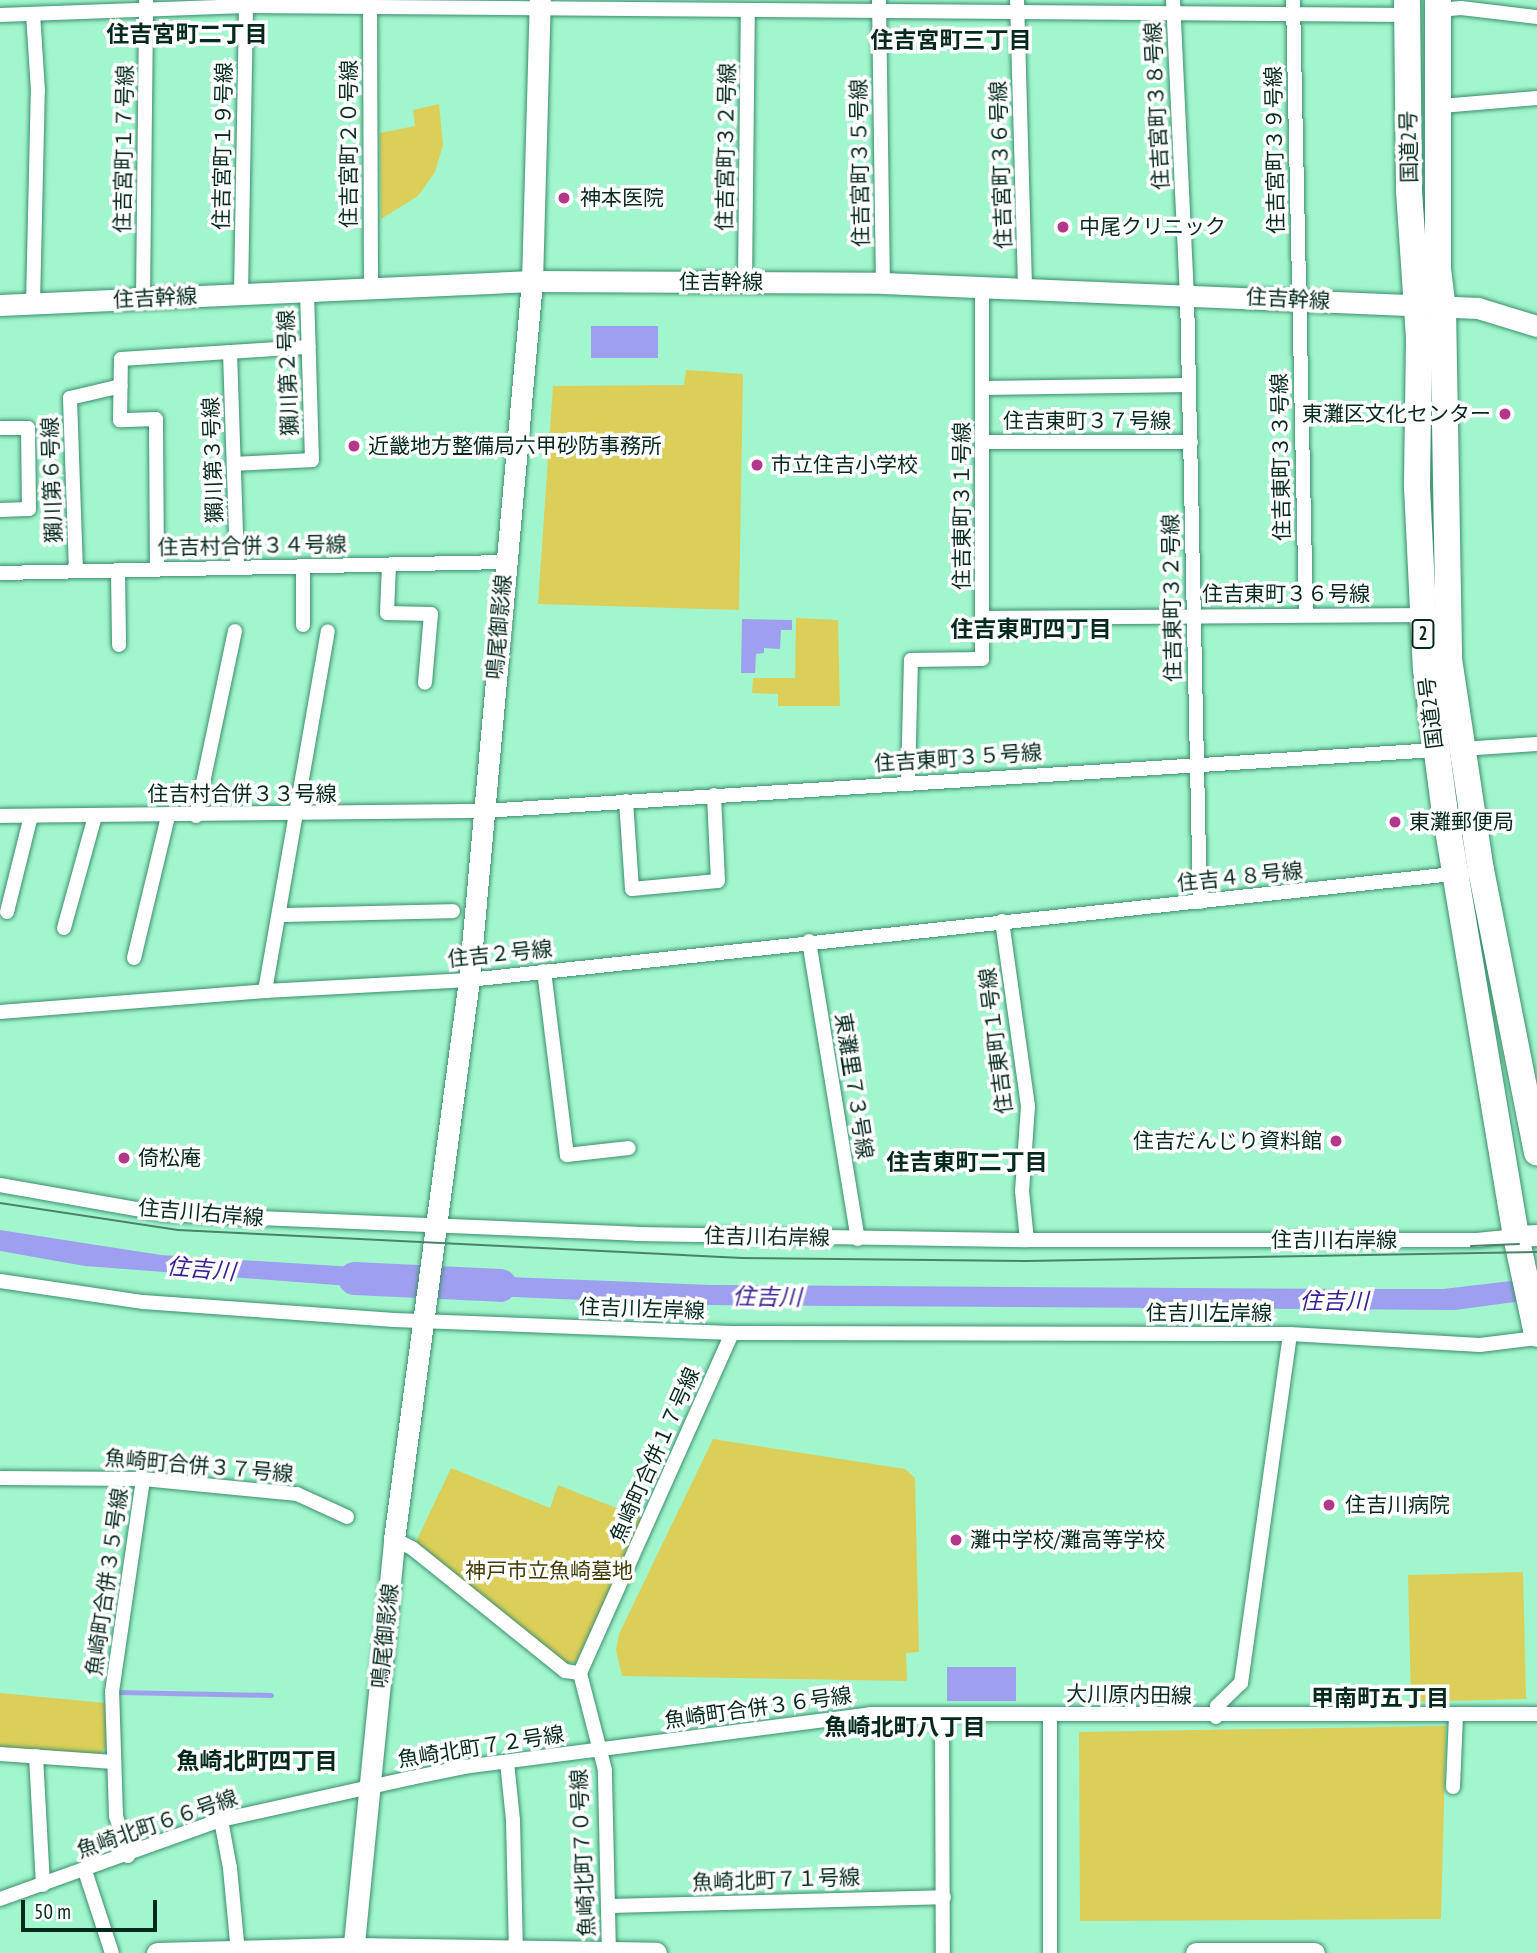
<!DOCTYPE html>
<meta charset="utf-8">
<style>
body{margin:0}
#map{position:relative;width:1537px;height:1953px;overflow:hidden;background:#a2f6ce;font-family:"PT Sans Narrow","Noto Sans JP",sans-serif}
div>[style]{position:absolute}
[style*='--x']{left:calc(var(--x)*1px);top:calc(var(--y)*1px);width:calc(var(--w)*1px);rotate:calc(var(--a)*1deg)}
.green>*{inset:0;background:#dbcf5a}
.water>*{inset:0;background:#9f9fef}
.stream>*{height:5px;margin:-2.5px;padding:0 2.5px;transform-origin:2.5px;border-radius:2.5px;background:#9f9fef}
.river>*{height:33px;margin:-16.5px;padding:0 16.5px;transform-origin:16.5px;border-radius:16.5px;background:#9f9fef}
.roads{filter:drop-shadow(0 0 2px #3a8f6c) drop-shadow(0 0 2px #3a8f6c)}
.street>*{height:14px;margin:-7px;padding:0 7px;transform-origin:7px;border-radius:7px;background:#fff}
.secondary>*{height:21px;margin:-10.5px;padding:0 10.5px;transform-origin:10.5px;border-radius:10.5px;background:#fff}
.highway>*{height:26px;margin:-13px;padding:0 13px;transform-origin:13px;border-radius:13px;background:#fff}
.tram>*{height:2px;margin:-1px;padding:0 1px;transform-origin:1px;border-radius:1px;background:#498269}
.dots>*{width:19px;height:19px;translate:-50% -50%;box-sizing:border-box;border:4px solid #fff;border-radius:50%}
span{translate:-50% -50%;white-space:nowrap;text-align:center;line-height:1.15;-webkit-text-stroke:7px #fff;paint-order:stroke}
.shield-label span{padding:2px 5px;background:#fff;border:2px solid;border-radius:5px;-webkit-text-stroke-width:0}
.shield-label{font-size:19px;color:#052a1c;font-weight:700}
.street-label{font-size:21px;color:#052a1c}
.poi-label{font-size:21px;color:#052a1c}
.left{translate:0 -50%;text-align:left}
.right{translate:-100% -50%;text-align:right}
.park-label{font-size:21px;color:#403a04}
.neighbourhood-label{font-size:23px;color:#052a1c;font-weight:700}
.water-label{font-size:23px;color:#381f93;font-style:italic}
.scale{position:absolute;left:21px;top:1900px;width:136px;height:32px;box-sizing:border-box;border:4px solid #052a1c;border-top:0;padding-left:9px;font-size:21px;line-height:24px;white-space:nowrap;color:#052a1c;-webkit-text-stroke:5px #fff;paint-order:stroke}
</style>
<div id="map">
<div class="green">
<i style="clip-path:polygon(439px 104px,443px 145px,435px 172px,418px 196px,381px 219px,380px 133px,415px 126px,413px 110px)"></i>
<i style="clip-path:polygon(686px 370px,743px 374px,739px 610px,538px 604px,553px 386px,684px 385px)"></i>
<i style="clip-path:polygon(796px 618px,838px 620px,840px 706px,778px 706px,778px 694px,752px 693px,753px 678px,795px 678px)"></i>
<i style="clip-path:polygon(713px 1439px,905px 1469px,915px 1478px,919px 1652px,906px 1653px,907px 1681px,622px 1676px,616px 1650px,619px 1634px)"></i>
<i style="clip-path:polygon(451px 1468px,550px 1508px,558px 1485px,644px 1519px,576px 1662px,564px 1664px,415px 1544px)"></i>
<i style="clip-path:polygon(1523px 1572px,1526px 1699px,1411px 1702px,1408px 1575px)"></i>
<i style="clip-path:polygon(0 1693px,105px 1703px,107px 1746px,98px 1756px,0 1749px)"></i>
<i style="clip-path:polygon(1446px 1726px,1441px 1919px,1080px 1921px,1079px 1732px)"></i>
</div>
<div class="water">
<i style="clip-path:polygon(591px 326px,658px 326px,658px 358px,591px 358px)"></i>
<i style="clip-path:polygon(742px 619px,792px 620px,792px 630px,781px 630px,780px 649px,764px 648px,764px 653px,756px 654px,755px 673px,741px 673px)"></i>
<i style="clip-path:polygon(0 1230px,161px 1255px,402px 1270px,401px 1290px,85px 1266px,0 1251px)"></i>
<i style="clip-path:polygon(454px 1275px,711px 1285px,1353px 1289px,1443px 1289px,1537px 1278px,1537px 1299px,1455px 1310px,699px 1305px,448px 1294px,454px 1288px)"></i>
<i style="clip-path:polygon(947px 1667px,1016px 1667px,1016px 1701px,947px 1701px)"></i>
</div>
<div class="stream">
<i style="--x:117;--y:1692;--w:154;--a:1.1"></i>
</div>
<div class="river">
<i style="--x:354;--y:1278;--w:146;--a:2.7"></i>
</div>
<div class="roads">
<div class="street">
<i style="--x:370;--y:0;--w:287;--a:89.8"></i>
<i style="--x:879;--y:0;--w:283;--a:89.2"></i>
<i style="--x:1017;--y:0;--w:287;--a:88.4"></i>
<i style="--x:1173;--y:0;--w:294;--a:87.3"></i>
<i style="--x:1187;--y:294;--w:608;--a:88.78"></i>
<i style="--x:1293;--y:0;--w:615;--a:88.79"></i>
<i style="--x:1438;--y:10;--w:23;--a:-5"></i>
<i style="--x:1461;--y:8;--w:77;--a:6.8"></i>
<i style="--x:0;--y:15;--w:246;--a:-2.1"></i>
<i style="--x:246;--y:6;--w:1162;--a:0.44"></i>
<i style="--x:1441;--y:106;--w:96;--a:-4.8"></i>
<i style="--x:745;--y:282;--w:270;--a:-89.4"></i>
<i style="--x:241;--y:294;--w:294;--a:-89"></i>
<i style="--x:143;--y:299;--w:299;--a:-89.4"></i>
<i style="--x:33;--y:304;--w:213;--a:-88.7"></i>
<i style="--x:38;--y:91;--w:77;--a:-93.7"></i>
<i style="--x:230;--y:352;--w:216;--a:88.1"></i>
<i style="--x:983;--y:388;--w:206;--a:-0.8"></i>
<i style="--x:0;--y:428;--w:28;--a:0"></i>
<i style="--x:28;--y:428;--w:81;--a:89.3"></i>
<i style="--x:29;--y:509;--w:29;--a:178"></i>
<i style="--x:983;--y:442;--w:208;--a:0"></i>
<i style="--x:234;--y:464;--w:78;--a:-2.9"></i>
<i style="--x:312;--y:460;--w:170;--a:-91.7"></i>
<i style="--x:389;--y:565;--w:48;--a:92.4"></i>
<i style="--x:387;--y:613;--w:44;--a:1.3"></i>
<i style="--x:431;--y:614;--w:69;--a:95"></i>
<i style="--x:118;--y:570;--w:75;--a:89.2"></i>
<i style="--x:157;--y:570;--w:151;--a:-90.4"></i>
<i style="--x:156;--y:419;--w:36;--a:178"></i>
<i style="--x:120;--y:420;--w:61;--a:-89.1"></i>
<i style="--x:121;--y:359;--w:188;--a:-3.7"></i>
<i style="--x:76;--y:571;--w:173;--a:-92"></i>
<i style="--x:70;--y:398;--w:52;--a:-13.2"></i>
<i style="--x:0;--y:573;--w:504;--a:-1.25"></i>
<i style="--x:982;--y:618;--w:440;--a:-0.4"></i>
<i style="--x:303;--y:625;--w:59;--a:-90"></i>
<i style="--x:1461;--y:749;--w:76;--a:-3.8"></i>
<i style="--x:908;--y:782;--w:122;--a:-88.6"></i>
<i style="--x:911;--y:660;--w:71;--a:-0.8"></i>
<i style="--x:982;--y:659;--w:373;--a:-90"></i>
<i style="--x:626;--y:801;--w:88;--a:86.1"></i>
<i style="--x:632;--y:889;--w:86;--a:-5.3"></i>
<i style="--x:718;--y:881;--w:86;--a:-92.7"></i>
<i style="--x:0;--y:816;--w:484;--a:-0.6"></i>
<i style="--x:484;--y:811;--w:953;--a:-3.67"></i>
<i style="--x:196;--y:816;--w:189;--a:-78.1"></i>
<i style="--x:7;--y:912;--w:99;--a:-76"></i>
<i style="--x:279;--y:915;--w:174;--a:-1.3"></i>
<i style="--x:1002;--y:921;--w:187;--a:82"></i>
<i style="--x:1028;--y:1106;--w:85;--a:94"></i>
<i style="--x:1022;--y:1191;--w:49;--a:84.2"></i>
<i style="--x:64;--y:928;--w:116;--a:-74.5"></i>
<i style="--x:809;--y:941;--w:302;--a:80.7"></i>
<i style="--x:134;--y:958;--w:146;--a:-76.5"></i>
<i style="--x:544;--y:971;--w:185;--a:82.9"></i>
<i style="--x:567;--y:1155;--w:62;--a:-6.4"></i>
<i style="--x:265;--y:991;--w:365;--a:-80.1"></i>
<i style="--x:0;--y:1012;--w:266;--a:-4.5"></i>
<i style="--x:265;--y:991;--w:204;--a:-3.1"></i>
<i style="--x:469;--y:980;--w:999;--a:-6.15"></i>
<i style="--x:0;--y:1185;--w:167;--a:10"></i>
<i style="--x:164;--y:1214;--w:472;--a:2.4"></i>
<i style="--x:636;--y:1234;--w:391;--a:0.9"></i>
<i style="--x:1027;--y:1240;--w:450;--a:0"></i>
<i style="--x:1477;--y:1240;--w:39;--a:-6"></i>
<i style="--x:0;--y:1281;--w:145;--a:8.4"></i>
<i style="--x:143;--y:1302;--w:252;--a:4.1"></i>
<i style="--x:394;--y:1320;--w:338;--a:2.2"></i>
<i style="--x:732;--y:1333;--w:558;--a:0.1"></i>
<i style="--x:1290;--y:1334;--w:190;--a:3.3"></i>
<i style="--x:1480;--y:1345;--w:57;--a:-7"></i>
<i style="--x:0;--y:1478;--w:143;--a:0.4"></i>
<i style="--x:143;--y:1479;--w:155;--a:5.6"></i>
<i style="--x:297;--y:1494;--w:55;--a:24.7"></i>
<i style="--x:394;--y:1539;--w:20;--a:27"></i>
<i style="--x:412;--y:1548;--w:196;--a:38.8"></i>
<i style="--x:565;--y:1671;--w:15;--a:8"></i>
<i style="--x:1050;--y:1715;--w:238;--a:90"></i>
<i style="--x:942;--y:1717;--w:236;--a:89.8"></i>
<i style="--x:1216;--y:1717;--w:11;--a:-85"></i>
<i style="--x:1217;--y:1706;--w:33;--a:-44"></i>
<i style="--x:1241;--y:1683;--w:352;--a:-82"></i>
<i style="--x:0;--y:1754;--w:114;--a:4"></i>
<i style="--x:36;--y:1756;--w:129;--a:86.9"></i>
<i style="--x:507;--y:1762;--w:58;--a:84.1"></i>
<i style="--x:513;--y:1820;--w:130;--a:88.7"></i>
<i style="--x:1453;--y:1787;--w:72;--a:-87.6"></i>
<i style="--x:221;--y:1820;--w:49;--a:79.4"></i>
<i style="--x:230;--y:1868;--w:85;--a:84.6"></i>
<i style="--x:128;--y:1856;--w:42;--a:-106.7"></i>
<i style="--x:116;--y:1816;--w:124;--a:-91.8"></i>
<i style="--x:112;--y:1692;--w:215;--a:-81.7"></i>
<i style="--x:85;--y:1871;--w:86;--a:71.8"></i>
<i style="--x:0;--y:1899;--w:235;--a:-19.7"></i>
<i style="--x:221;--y:1820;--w:195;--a:-12.5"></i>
<i style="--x:411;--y:1778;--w:54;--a:-11.7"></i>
<i style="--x:464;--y:1767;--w:409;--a:-7.4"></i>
<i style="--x:870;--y:1714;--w:667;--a:0"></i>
<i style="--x:608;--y:1906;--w:336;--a:-1.5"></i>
<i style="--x:609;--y:1953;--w:183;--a:-91.3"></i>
<i style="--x:605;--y:1770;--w:100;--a:-104.5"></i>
<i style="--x:580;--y:1673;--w:372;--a:-65.9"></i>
</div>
<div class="secondary">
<i style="--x:0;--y:305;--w:533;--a:-2.58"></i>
<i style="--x:532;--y:281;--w:351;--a:0.3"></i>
<i style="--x:883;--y:283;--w:596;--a:2.41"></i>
<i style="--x:1478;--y:308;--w:62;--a:17"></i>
<i style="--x:1516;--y:1236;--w:21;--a:-3"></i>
<i style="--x:157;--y:1953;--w:197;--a:-1.5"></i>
<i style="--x:354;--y:1948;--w:302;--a:0.9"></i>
<i style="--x:353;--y:1953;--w:416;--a:-84.3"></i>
<i style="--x:394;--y:1539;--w:564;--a:-82.36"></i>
<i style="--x:469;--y:980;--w:702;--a:-84.85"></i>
<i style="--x:532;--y:281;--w:281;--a:-88.4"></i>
<i style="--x:1196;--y:1953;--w:118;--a:0"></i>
</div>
<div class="highway">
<i style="--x:1407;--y:0;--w:191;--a:89.4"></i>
<i style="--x:1409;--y:191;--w:148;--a:86.1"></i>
<i style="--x:1419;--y:339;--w:148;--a:90.8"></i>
<i style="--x:1417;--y:487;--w:182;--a:87.2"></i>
<i style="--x:1426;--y:669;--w:138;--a:82.5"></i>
<i style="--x:1444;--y:806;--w:436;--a:80.5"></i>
<i style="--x:1516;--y:1236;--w:100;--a:77.9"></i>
<i style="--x:1438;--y:0;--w:269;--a:90"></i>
<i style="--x:1438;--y:269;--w:39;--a:83"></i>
<i style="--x:1443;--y:308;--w:351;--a:89"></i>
<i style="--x:1449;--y:659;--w:213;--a:81.4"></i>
<i style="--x:1481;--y:870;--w:288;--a:78.8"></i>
</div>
</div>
<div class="tram">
<i style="--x:0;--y:1203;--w:180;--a:8.6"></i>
<i style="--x:178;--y:1230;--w:565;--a:2.84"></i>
<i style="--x:742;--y:1258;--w:284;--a:0.6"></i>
<i style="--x:1026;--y:1261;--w:511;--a:-1.01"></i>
<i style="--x:1471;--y:1246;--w:48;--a:-2.4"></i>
</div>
<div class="dots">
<i style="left:564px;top:198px;background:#b3388b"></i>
<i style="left:1063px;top:227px;background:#b3388b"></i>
<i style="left:1505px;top:414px;background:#b3388b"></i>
<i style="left:354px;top:446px;background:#b3388b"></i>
<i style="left:757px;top:465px;background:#b3388b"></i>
<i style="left:1395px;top:822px;background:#b3388b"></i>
<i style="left:1336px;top:1141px;background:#b3388b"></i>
<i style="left:124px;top:1158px;background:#b3388b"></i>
<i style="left:1329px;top:1505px;background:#b3388b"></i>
<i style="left:956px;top:1540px;background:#b3388b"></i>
</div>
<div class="shield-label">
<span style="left:1423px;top:634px">2</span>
</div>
<div class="street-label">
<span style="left:1157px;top:106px;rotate:-93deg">住吉宮町３８号線</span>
<span style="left:349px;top:144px;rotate:-90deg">住吉宮町２０号線</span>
<span style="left:223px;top:146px;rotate:-89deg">住吉宮町１９号線</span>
<span style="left:726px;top:147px;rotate:-89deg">住吉宮町３２号線</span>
<span style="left:1409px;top:147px;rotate:-91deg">国道2号</span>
<span style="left:124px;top:149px;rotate:-89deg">住吉宮町１７号線</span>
<span style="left:1275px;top:150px;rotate:-91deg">住吉宮町３９号線</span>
<span style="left:860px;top:163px;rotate:-91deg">住吉宮町３５号線</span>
<span style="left:1001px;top:165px;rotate:-92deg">住吉宮町３６号線</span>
<span style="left:721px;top:282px">住吉幹線</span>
<span style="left:155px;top:298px;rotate:-3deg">住吉幹線</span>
<span style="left:1288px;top:299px;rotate:3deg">住吉幹線</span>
<span style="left:288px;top:373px;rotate:-92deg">獺川第２号線</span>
<span style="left:1087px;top:421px">住吉東町３７号線</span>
<span style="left:1281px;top:457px;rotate:-91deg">住吉東町３３号線</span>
<span style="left:213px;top:460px;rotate:-92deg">獺川第３号線</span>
<span style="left:52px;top:480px;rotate:-92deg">獺川第６号線</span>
<span style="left:962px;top:506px;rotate:-90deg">住吉東町３１号線</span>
<span style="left:252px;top:546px;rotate:-1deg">住吉村合併３４号線</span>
<span style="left:1286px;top:594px">住吉東町３６号線</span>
<span style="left:1172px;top:598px;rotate:-91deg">住吉東町３２号線</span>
<span style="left:499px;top:627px;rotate:-85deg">鳴尾御影線</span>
<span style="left:1431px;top:713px;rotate:-97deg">国道2号</span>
<span style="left:958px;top:758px;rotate:-4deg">住吉東町３５号線</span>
<span style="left:242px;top:794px">住吉村合併３３号線</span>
<span style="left:1240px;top:877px;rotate:-6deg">住吉４８号線</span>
<span style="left:500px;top:954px;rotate:-6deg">住吉２号線</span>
<span style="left:996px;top:1041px;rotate:-97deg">住吉東町１号線</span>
<span style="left:854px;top:1086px;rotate:81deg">東灘里７３号線</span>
<span style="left:201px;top:1213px;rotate:5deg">住吉川右岸線</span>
<span style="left:767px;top:1237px;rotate:1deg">住吉川右岸線</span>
<span style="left:1334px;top:1240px">住吉川右岸線</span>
<span style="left:642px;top:1309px;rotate:2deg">住吉川左岸線</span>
<span style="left:1209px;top:1313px">住吉川左岸線</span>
<span style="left:655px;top:1455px;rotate:-66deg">魚崎町合併１７号線</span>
<span style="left:199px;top:1466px;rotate:5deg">魚崎町合併３７号線</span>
<span style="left:107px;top:1582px;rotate:-82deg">魚崎町合併３５号線</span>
<span style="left:385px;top:1636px;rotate:-84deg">鳴尾御影線</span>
<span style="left:1129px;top:1695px;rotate:1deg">大川原内田線</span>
<span style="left:758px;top:1708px;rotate:-8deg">魚崎町合併３６号線</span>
<span style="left:481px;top:1747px;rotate:-9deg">魚崎北町７２号線</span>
<span style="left:157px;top:1824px;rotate:-19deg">魚崎北町６６号線</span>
<span style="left:583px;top:1853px;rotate:-93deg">魚崎北町７０号線</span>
<span style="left:776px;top:1880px;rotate:-2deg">魚崎北町７１号線</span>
</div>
<div class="poi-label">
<span class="left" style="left:580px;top:198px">神本医院</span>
<span class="left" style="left:1079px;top:227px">中尾クリニック</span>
<span class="right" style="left:1491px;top:414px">東灘区文化センター</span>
<span class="left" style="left:368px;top:446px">近畿地方整備局六甲砂防事務所</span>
<span class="left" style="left:771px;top:465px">市立住吉小学校</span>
<span class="left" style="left:1409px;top:822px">東灘郵便局</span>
<span class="right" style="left:1322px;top:1141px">住吉だんじり資料館</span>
<span class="left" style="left:138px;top:1158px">倚松庵</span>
<span class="left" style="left:1345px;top:1505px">住吉川病院</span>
<span class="left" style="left:970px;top:1540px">灘中学校/灘高等学校</span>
</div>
<div class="park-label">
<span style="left:549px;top:1571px">神戸市立魚崎墓地</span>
</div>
<div class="neighbourhood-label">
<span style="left:187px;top:34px">住吉宮町二丁目</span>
<span style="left:951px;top:40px">住吉宮町三丁目</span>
<span style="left:1031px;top:629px">住吉東町四丁目</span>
<span style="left:967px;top:1162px">住吉東町二丁目</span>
<span style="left:1380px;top:1698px">甲南町五丁目</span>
<span style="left:905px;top:1727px">魚崎北町八丁目</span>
<span style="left:257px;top:1761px">魚崎北町四丁目</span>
</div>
<div class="water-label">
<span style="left:201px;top:1269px;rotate:5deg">住吉川</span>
<span style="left:767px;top:1297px;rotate:1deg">住吉川</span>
<span style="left:1334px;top:1301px">住吉川</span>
</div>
<div class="scale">50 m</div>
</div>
